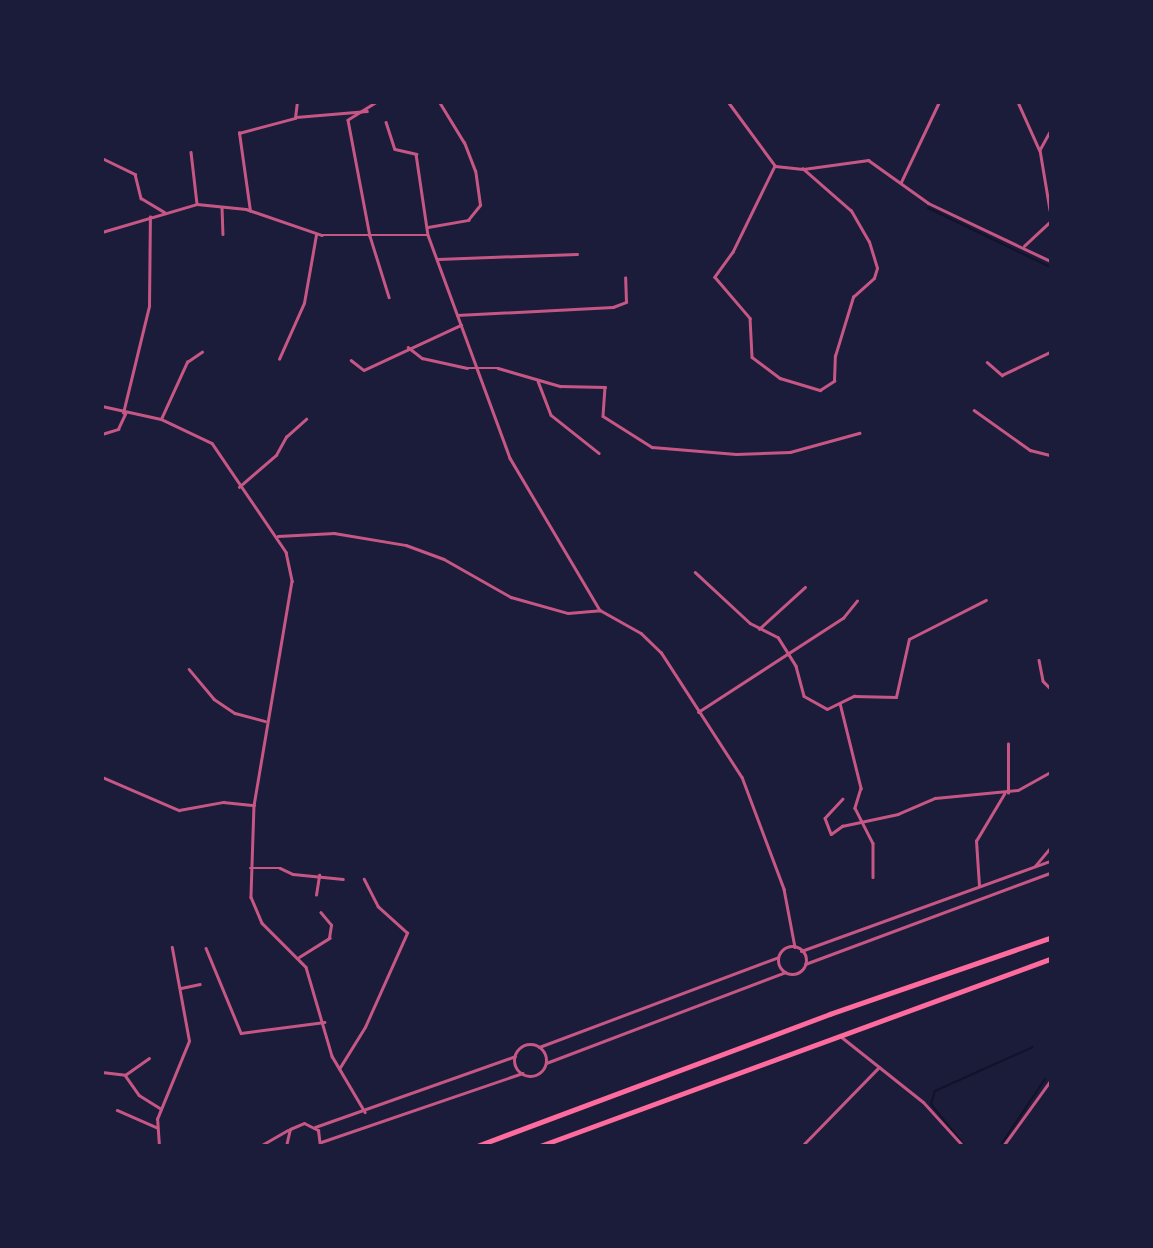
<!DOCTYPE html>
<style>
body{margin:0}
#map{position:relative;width:1153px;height:1248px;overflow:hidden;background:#1b1b3a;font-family:"Source Sans 3",sans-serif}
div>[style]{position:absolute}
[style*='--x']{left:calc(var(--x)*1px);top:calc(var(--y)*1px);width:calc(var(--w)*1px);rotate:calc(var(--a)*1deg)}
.stream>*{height:2px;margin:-1px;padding:0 1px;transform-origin:1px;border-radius:1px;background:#12122b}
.minor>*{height:2.5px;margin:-1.25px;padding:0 1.25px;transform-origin:1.25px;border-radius:1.25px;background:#c65784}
.tertiary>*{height:3px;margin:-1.5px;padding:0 1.5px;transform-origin:1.5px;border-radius:1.5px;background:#c65784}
.tertiary>.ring{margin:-1.5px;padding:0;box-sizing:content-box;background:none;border:3px solid #c65784;border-radius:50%}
.trunk>*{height:4.5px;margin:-2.25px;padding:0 2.25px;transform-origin:2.25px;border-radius:2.25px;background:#ff6b9d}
span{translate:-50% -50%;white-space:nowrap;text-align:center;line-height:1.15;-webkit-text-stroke:4px #1b1b3a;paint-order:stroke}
.frame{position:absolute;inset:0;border:104px solid #1b1b3a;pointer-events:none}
</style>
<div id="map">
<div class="stream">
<i style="--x:928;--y:208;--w:136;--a:25.8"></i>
<i style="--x:965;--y:1146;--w:54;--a:-129"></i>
<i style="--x:931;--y:1104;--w:14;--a:-73"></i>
<i style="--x:935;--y:1091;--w:107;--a:-24.2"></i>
<i style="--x:1000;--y:1146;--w:81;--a:-56.1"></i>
</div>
<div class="minor">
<i style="--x:377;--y:102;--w:34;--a:148"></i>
<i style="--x:348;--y:120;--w:118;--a:79.3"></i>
<i style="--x:370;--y:236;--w:64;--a:72.7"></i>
<i style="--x:1018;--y:102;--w:51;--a:65.9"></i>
<i style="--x:296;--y:117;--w:71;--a:-4.8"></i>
<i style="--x:386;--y:122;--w:28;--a:72"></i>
<i style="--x:395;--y:149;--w:22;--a:13"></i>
<i style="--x:416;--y:154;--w:82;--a:81.6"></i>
<i style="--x:428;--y:235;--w:238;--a:69.8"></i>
<i style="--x:510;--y:458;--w:177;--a:59.4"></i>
<i style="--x:600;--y:610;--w:47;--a:29.3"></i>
<i style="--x:641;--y:633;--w:28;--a:44"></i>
<i style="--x:661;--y:652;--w:149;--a:57.1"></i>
<i style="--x:742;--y:777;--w:120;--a:69.4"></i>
<i style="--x:784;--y:889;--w:59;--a:79.3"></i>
<i style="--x:1050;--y:132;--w:21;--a:119"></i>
<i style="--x:1040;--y:150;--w:61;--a:80.5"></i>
<i style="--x:191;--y:152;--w:52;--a:83.4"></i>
<i style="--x:102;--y:158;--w:37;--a:26"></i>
<i style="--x:135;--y:174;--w:25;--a:76"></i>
<i style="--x:141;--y:198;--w:27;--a:31"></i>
<i style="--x:775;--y:166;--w:96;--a:116"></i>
<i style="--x:733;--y:252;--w:31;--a:126"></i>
<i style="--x:715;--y:277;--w:54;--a:49.5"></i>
<i style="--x:750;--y:318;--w:39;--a:87"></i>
<i style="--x:752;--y:357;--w:35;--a:37"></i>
<i style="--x:780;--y:378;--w:42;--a:16.7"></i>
<i style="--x:820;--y:390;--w:17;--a:-33"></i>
<i style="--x:834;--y:381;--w:25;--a:-88"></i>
<i style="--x:835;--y:356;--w:62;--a:-73"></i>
<i style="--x:853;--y:297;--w:28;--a:-42"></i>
<i style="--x:874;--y:278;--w:10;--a:-73"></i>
<i style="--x:877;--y:268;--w:27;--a:-107"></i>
<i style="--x:869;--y:242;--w:36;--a:-120"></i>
<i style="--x:851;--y:211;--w:64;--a:-138.8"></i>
<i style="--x:901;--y:182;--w:89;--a:-64.6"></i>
<i style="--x:222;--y:207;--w:27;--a:88"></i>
<i style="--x:250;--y:211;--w:79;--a:-98"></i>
<i style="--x:239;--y:133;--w:58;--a:-15"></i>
<i style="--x:295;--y:118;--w:16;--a:-83"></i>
<i style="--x:428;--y:227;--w:41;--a:-9.9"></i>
<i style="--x:468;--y:220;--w:19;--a:-51"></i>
<i style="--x:480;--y:205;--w:34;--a:-98"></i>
<i style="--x:475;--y:171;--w:30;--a:-111"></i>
<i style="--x:464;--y:143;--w:48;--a:-121.4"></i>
<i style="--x:102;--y:232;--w:99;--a:-16.4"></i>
<i style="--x:197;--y:204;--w:49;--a:5.8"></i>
<i style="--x:246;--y:209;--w:80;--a:18.9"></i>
<i style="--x:322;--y:235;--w:106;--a:0"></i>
<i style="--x:1024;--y:246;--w:35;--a:-43"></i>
<i style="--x:438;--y:259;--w:139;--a:-2.1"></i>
<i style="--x:457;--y:315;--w:156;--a:-2.9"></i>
<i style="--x:613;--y:307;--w:14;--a:-21"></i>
<i style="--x:626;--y:302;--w:24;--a:-92"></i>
<i style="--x:408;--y:347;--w:18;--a:38"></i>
<i style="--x:422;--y:358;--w:46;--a:12.5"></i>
<i style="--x:467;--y:368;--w:31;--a:0"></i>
<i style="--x:498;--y:368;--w:65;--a:16.2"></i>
<i style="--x:560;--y:386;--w:45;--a:1.3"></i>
<i style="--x:605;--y:387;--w:29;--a:94"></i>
<i style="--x:603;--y:416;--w:58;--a:32.3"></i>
<i style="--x:652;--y:447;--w:84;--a:4.8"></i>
<i style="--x:736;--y:454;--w:54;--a:-2.1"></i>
<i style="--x:790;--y:452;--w:72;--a:-15.4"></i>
<i style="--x:279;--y:359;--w:61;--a:-65.9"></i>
<i style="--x:304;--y:303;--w:69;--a:-80"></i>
<i style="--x:351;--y:360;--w:16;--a:38"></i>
<i style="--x:364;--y:370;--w:107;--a:-24.9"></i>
<i style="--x:987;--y:362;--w:20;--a:41"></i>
<i style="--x:1002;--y:375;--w:53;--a:-25.6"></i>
<i style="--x:538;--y:381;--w:36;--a:69"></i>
<i style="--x:551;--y:415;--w:61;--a:38.4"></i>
<i style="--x:102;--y:406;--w:60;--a:12.4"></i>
<i style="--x:161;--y:419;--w:56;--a:25.2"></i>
<i style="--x:212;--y:443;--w:132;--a:55.8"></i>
<i style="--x:286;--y:552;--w:30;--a:78"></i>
<i style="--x:292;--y:581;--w:227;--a:99.6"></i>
<i style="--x:254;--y:805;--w:92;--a:91.9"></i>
<i style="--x:251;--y:897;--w:28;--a:67"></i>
<i style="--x:262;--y:923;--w:62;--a:45"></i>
<i style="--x:306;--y:967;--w:93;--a:73.7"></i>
<i style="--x:332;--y:1056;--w:65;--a:59.5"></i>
<i style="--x:974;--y:410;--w:69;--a:35.5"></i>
<i style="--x:1030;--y:450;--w:21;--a:14"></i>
<i style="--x:123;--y:413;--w:110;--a:-76.3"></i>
<i style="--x:149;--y:306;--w:89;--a:-89.4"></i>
<i style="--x:161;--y:419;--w:63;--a:-65.5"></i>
<i style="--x:187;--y:362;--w:18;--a:-34"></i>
<i style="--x:102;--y:434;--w:17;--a:-17"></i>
<i style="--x:118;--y:429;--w:17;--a:-65"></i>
<i style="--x:239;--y:487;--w:49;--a:-40.9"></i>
<i style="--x:276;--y:455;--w:21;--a:-61"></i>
<i style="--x:286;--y:437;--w:27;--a:-42"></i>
<i style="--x:278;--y:536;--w:56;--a:-3.1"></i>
<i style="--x:334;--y:533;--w:73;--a:9.5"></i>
<i style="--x:406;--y:545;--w:40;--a:20.2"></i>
<i style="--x:444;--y:559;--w:77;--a:29.6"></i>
<i style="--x:511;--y:597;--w:59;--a:15.7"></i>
<i style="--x:568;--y:613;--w:32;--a:-5"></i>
<i style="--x:695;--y:572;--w:75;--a:42.8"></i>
<i style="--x:750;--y:623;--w:31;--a:27"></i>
<i style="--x:778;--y:637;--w:34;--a:58"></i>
<i style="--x:796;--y:666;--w:31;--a:75"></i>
<i style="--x:804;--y:696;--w:26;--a:29"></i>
<i style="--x:827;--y:709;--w:30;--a:-26"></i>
<i style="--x:854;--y:696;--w:42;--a:1.4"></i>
<i style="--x:896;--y:697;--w:59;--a:-77.4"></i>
<i style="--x:909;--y:639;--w:86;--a:-26.9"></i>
<i style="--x:759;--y:629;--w:62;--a:-42.4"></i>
<i style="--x:1039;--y:660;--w:21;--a:79"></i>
<i style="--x:1043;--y:681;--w:10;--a:45"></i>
<i style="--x:189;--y:669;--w:39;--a:50"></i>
<i style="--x:214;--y:699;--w:25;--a:34"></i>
<i style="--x:235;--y:713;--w:31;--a:15"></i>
<i style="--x:840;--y:703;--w:88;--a:76.1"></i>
<i style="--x:861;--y:788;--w:21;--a:107"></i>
<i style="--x:855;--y:808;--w:39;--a:63"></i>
<i style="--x:873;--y:843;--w:34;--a:90"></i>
<i style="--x:698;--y:712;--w:173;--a:-33"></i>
<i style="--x:843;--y:618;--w:22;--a:-51"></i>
<i style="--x:102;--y:777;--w:84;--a:23.2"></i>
<i style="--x:179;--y:810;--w:45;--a:-10.3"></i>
<i style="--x:223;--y:802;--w:31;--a:6"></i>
<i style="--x:1008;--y:793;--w:49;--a:-90"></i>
<i style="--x:843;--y:799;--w:26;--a:133"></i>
<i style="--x:825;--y:818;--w:17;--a:69"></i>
<i style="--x:831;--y:834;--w:14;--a:-36"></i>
<i style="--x:842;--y:826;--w:57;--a:-12.1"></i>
<i style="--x:898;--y:814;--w:40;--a:-23.4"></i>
<i style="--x:935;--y:798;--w:83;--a:-5.5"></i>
<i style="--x:1018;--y:790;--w:37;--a:-29"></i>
<i style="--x:1035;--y:866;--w:23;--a:-50"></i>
<i style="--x:250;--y:868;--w:30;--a:0"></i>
<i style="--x:280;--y:868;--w:14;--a:25"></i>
<i style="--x:293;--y:874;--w:50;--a:5.7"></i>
<i style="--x:979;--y:886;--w:45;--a:-93.8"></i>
<i style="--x:976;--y:841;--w:55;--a:-59.2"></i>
<i style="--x:316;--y:895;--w:20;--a:-81"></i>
<i style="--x:206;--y:948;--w:92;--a:67.6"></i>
<i style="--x:241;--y:1033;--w:84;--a:-7.5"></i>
<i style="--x:299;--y:957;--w:36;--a:-32"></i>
<i style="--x:329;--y:938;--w:13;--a:-81"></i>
<i style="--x:331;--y:925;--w:16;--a:-130"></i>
<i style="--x:181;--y:988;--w:19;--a:-12"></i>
<i style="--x:339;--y:1069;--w:49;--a:-58.2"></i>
<i style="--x:365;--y:1027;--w:103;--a:-65.9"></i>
<i style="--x:407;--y:933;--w:39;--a:-138"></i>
<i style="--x:378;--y:907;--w:31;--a:-117"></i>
<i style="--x:102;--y:1072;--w:23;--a:7"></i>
<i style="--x:125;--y:1075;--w:29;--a:-35"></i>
<i style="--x:125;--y:1075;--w:24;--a:55"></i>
<i style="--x:139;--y:1095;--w:26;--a:32"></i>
<i style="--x:117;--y:1110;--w:43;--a:23.6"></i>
<i style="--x:159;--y:1146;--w:27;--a:-94"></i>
<i style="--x:157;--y:1119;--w:84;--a:-67.7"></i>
<i style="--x:189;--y:1041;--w:95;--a:-100.4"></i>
<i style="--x:802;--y:1146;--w:110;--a:-45.7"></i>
</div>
<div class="tertiary">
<i style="--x:728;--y:102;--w:79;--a:53.7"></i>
<i style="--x:775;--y:166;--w:28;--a:6"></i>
<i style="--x:803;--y:169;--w:66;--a:-7.9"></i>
<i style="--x:868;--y:160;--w:74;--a:35.6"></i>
<i style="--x:928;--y:203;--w:135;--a:25.4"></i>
<i class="ring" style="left:778px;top:946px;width:25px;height:25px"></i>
<i style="--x:801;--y:951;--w:265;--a:-19.9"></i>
<i style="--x:805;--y:964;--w:261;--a:-20.4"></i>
<i style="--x:840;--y:1036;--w:106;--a:38.5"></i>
<i style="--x:923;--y:1102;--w:59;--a:47.7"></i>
<i class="ring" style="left:514px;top:1044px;width:29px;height:29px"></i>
<i style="--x:539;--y:1047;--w:255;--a:-20.6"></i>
<i style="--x:546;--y:1063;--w:256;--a:-20.8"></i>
<i style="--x:315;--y:1127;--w:212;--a:-19.5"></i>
<i style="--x:321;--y:1142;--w:213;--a:-18.9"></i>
<i style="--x:260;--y:1146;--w:32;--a:-30"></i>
<i style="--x:286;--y:1146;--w:17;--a:-77"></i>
<i style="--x:290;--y:1129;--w:15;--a:-23"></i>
<i style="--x:304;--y:1123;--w:16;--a:27"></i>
<i style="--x:318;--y:1130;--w:16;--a:83"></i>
<i style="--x:1003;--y:1146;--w:80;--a:-54.1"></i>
</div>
<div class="trunk">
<i style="--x:477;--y:1146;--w:377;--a:-20.5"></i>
<i style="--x:830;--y:1014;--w:233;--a:-19.1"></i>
<i style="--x:540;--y:1146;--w:543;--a:-20.14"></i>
</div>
<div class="frame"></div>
</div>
